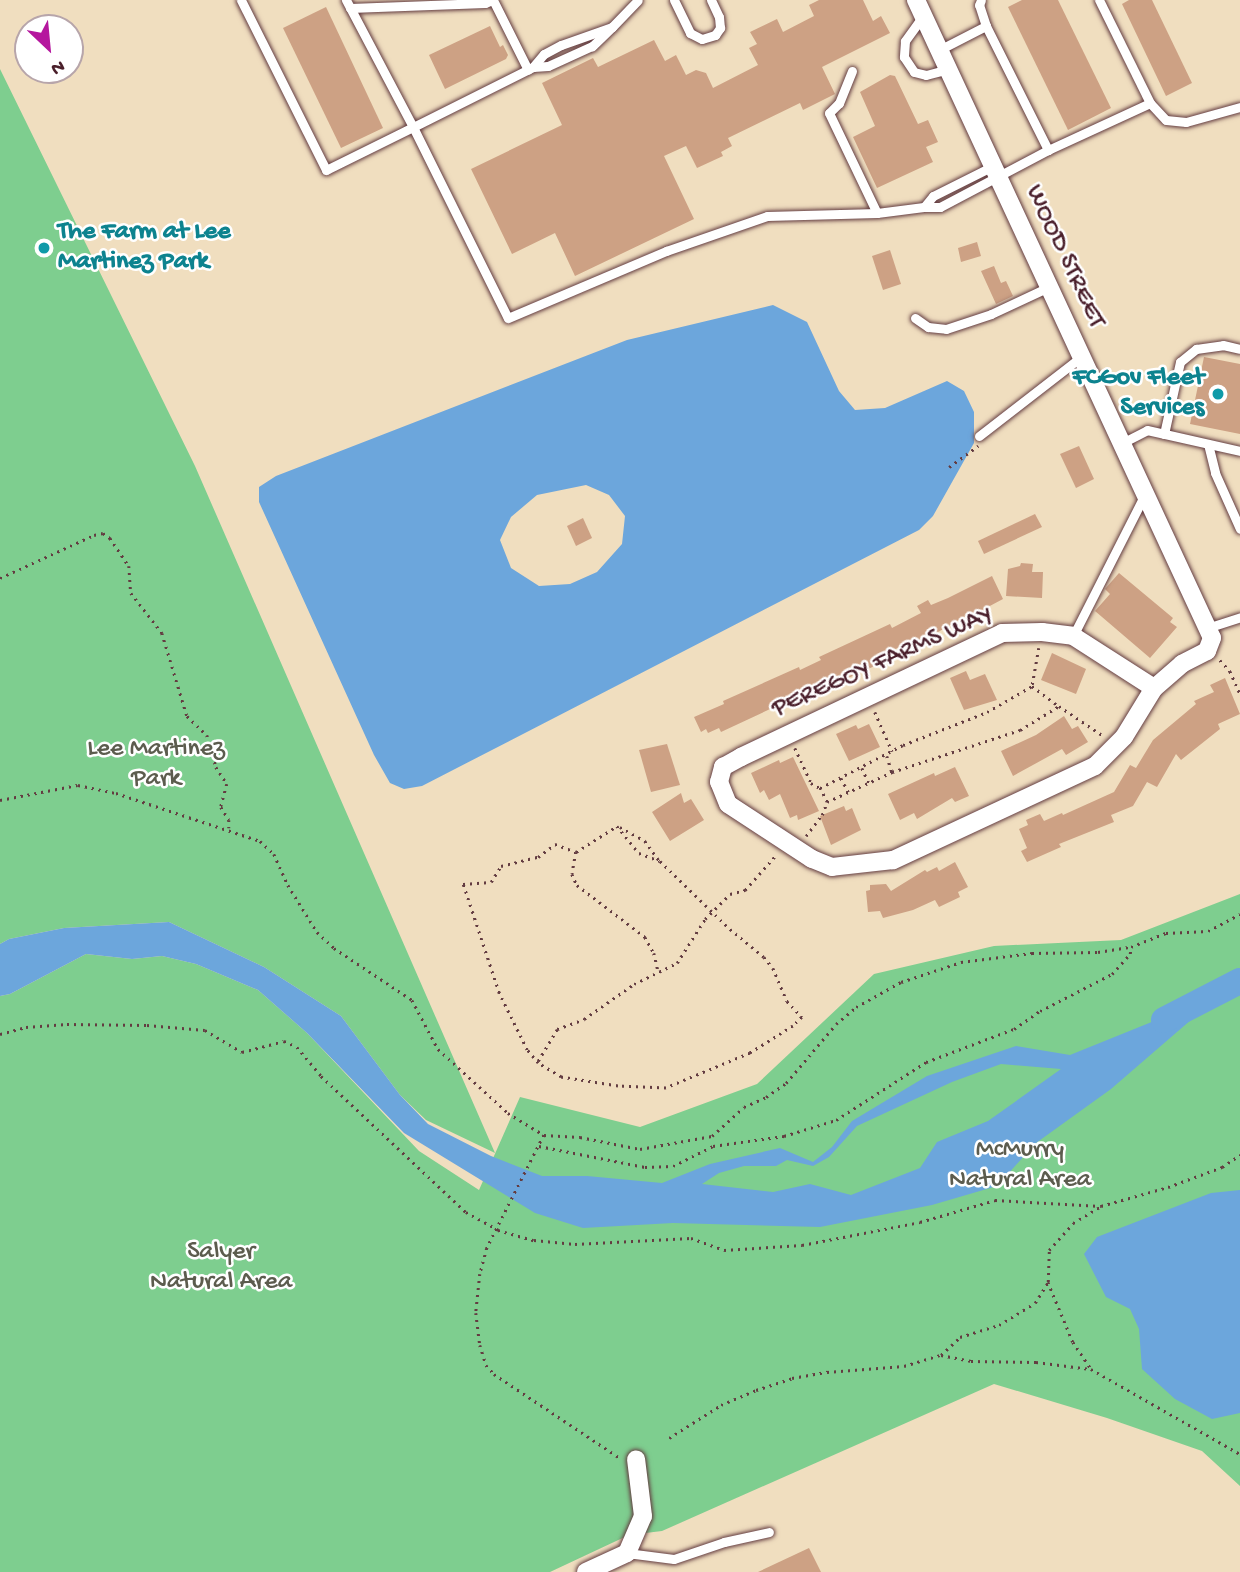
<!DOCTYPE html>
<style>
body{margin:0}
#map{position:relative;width:1240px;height:1572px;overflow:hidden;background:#f0debf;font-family:"Gochi Hand",sans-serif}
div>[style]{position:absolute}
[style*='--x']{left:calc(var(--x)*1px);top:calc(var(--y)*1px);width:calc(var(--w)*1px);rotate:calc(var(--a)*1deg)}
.green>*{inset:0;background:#7ece8f}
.water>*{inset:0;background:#6ca6dc}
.river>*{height:26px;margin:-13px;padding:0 13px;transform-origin:13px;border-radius:13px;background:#6ca6dc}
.building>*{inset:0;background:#cda184}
.path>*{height:2.5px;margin-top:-1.25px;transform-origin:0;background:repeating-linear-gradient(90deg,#633c41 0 2px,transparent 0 7px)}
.roads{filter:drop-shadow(0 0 2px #633c41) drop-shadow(0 0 2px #633c41)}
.lane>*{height:9px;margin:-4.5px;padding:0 4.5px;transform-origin:4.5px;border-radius:4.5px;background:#fff}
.street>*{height:18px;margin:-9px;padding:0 9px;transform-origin:9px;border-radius:9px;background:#fff}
.dots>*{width:19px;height:19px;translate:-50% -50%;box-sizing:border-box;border:4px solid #fff;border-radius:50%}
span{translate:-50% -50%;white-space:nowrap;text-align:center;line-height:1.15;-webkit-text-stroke:5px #fff;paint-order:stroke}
.culture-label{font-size:26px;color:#0d838f;font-weight:700}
.left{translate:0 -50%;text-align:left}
.right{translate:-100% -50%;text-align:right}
.street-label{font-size:26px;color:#4a1f2b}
.park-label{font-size:26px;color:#5c5c4e}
.north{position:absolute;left:14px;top:14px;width:70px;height:70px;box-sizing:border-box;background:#fff;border:2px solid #b7a5aa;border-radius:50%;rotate:154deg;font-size:19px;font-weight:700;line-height:28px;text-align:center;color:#4a1f2b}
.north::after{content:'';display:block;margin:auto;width:24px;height:32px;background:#b5179e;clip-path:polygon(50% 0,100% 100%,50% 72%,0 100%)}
</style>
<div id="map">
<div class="green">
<i style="clip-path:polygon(0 69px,195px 466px,495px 1153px,426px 1120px,400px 1095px,341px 1016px,264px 967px,169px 922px,64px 928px,9px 939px,0 944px)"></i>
<i style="clip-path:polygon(1240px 894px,1240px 1486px,1202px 1451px,1107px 1418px,994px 1384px,662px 1531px,629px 1535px,550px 1572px,0 1572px,0 996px,10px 994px,86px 954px,132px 959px,162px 956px,196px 964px,258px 990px,307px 1033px,419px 1151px,479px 1190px,520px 1097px,640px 1127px,757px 1084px,874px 974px,994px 946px,1121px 940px)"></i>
</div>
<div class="water">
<i style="clip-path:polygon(evenodd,773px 305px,807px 322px,839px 391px,855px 410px,885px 408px,947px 381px,964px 391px,974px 412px,974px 443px,933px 516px,919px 530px,422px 786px,404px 789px,390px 783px,374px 755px,259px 502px,259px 487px,276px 476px,627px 340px,773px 305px,586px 485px,609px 495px,625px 516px,622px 544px,597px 572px,570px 584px,539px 586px,511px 568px,500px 540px,511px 517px,537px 495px,586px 485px)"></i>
<i style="clip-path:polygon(evenodd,169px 922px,264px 967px,341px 1016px,400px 1095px,428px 1124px,491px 1156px,542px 1176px,587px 1176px,662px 1183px,710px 1164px,780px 1148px,813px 1162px,832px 1147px,852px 1121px,927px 1076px,1016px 1046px,1070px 1055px,1221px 994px,1111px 1089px,1036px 1143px,997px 1186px,932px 1205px,820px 1227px,673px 1223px,583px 1228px,535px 1213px,404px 1133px,307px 1033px,258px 990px,196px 964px,162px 956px,132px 959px,86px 954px,10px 994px,0 996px,0 944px,9px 939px,64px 928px,169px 922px,1001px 1064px,1061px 1069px,988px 1121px,937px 1142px,920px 1168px,851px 1195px,810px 1184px,773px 1192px,702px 1184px,719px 1173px,744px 1166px,776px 1166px,787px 1160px,813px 1166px,829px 1157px,857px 1126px,952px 1082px,1001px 1064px)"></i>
<i style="clip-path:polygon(1240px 1190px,1240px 1413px,1212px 1419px,1175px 1399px,1142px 1369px,1139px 1329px,1130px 1309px,1106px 1297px,1084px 1254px,1097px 1237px,1211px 1193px)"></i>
</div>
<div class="river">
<i style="--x:1164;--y:1020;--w:85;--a:-27.2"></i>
</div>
<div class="building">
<i style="clip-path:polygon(819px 0,863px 0,873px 21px,881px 16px,890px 33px,822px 67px,835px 94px,803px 110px,800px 103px,728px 138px,732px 146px,721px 152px,723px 156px,697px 168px,686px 146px,664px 156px,694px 219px,575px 276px,555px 233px,512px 254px,471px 169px,562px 125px,542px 83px,593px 58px,598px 67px,654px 40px,665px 61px,676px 55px,686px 75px,696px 70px,706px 73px,713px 88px,758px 65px,749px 48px,757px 44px,750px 32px,777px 19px,783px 32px,814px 16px,809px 5px)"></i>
<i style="clip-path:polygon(1022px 0,1058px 0,1111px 108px,1068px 130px,1008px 7px)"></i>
<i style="clip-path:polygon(1129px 0,1152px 0,1192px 83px,1166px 96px,1122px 4px)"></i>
<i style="clip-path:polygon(326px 7px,383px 128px,341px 148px,283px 28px)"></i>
<i style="clip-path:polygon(490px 26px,500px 47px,503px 45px,508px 55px,506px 59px,445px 89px,429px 55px)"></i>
<i style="clip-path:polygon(890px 75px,895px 76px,918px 124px,928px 120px,938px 142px,926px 147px,933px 162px,877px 188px,853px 137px,875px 126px,860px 92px)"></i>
<i style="clip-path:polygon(977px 242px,981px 256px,961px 262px,958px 248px)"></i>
<i style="clip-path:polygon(890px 250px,901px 284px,883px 290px,872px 256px)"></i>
<i style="clip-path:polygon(994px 266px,1001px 283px,1006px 281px,1013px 296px,996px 304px,981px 271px)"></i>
<i style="clip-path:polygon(1204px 357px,1240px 364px,1240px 434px,1190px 424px)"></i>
<i style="clip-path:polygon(1079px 446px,1094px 479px,1076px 488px,1060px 454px)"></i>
<i style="clip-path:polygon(1035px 514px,1042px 527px,984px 554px,978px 541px)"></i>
<i style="clip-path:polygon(583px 518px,592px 538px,576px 546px,567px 526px)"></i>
<i style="clip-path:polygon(1021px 563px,1033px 564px,1032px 572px,1043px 572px,1042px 598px,1006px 596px,1008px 569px,1020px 566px)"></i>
<i style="clip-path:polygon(1119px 573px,1173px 618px,1170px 622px,1177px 627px,1150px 658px,1095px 611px,1110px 594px,1105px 589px)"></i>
<i style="clip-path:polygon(992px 576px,1003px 599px,986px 608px,987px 611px,974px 618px,971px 613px,919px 643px,917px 639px,887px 653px,890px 659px,833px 685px,830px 677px,809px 687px,812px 695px,783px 708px,781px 704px,721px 732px,719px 728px,708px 733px,706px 729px,701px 732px,694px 717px,724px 704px,723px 701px,799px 667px,800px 670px,821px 660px,819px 657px,890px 624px,892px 628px,921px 613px,917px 606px,928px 600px,931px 605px,948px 598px)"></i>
<i style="clip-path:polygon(1052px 653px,1086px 669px,1076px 694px,1041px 680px)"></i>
<i style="clip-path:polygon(966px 671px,970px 680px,985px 674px,997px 700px,964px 710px,950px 678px)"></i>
<i style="clip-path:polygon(1225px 678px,1240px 714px,1218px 724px,1220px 729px,1181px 760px,1176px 754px,1157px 787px,1147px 782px,1133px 806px,1111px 815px,1114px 822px,1059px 844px,1061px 847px,1027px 862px,1021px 851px,1027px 848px,1019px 829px,1028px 825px,1026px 820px,1040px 814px,1044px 821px,1062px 813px,1063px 815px,1114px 792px,1130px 765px,1136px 768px,1153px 740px,1196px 704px,1194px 701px,1214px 692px,1210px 685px)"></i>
<i style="clip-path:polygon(1064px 716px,1072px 729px,1078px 726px,1088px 742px,1066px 755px,1062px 749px,1013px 776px,1001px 751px,1036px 735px)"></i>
<i style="clip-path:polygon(869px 724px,880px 747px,849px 761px,836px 734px,856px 725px,858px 729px)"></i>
<i style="clip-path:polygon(667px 744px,680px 785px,651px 792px,639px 750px)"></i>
<i style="clip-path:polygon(793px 757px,819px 811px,798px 820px,797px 815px,790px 818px,780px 794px,769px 800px,764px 790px,760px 793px,751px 773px,779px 760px,780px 763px)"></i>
<i style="clip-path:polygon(955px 767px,969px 796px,955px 802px,952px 798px,917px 819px,914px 813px,900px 820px,888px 794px,934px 773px,935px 776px)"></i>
<i style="clip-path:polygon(681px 793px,684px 803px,691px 799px,704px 820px,670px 841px,652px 812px)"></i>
<i style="clip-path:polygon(844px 806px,846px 811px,852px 808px,861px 830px,831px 845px,820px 816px)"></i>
<i style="clip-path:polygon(955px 862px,968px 887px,958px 892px,960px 897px,939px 907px,935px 900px,913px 910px,883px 918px,880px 911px,868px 912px,866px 891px,870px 890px,870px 885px,886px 884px,891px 891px,925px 870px,927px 872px,937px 867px,939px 871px)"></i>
<i style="clip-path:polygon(809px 1548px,821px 1572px,758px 1572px)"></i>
</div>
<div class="path">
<i style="--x:949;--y:467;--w:36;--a:-36"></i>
<i style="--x:0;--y:578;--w:103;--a:-24.6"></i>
<i style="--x:94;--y:535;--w:9;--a:-13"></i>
<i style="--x:103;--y:533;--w:9;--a:36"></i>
<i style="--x:110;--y:538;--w:34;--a:56"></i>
<i style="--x:129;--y:566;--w:27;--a:86"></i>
<i style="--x:131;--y:593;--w:51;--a:52.2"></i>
<i style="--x:162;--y:633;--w:87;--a:73.2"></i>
<i style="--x:187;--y:716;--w:28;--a:44"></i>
<i style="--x:207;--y:735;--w:33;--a:74"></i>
<i style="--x:216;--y:767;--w:20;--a:57"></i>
<i style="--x:227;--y:784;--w:24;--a:105"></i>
<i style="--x:221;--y:807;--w:15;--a:58"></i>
<i style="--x:229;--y:820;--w:8;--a:90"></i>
<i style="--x:1039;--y:648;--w:39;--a:100"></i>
<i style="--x:1032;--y:686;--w:34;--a:37"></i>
<i style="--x:1220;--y:660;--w:15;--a:48"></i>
<i style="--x:1230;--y:671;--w:24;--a:66"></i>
<i style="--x:875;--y:712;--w:43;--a:66.4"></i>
<i style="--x:795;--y:748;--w:38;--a:65"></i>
<i style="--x:811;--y:783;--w:10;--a:29"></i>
<i style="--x:887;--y:756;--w:17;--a:73"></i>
<i style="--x:862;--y:768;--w:17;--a:65"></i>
<i style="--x:841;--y:778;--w:17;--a:62"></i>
<i style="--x:0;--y:800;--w:79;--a:-10.9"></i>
<i style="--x:78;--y:785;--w:39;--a:12"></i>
<i style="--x:116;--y:793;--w:152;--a:18.4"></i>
<i style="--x:260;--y:841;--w:19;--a:43"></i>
<i style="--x:274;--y:854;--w:34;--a:66"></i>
<i style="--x:288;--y:885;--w:55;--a:58.3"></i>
<i style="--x:317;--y:932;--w:23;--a:43"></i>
<i style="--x:334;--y:948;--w:94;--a:33.7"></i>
<i style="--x:412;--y:1000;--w:55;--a:62"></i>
<i style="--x:438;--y:1049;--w:95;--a:42.4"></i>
<i style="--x:508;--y:1113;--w:42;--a:31.4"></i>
<i style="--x:544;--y:1135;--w:36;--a:3"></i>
<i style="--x:580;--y:1137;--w:61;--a:11.3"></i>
<i style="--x:640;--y:1149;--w:73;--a:-10.2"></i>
<i style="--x:712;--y:1136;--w:43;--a:-42.2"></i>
<i style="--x:744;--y:1107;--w:24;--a:-24"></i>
<i style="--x:766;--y:1097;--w:24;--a:-35"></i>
<i style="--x:786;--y:1083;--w:77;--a:-49.7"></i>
<i style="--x:836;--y:1024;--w:26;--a:-40"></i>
<i style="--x:856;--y:1007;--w:51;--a:-29.1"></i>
<i style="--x:901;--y:982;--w:63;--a:-18.4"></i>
<i style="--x:961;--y:962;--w:72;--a:-7.2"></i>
<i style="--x:1032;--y:953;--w:66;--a:-0.9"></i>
<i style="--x:1098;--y:952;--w:33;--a:-9"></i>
<i style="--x:1131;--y:947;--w:38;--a:-22"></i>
<i style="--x:1166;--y:933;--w:42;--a:-2.7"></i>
<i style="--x:1208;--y:931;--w:36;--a:-28"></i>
<i style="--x:827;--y:802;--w:16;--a:-117"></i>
<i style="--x:820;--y:788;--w:93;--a:-27.4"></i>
<i style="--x:903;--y:745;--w:90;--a:-21.4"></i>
<i style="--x:987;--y:712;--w:52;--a:-30"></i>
<i style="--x:617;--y:826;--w:35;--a:51"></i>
<i style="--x:639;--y:853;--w:22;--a:21"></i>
<i style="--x:660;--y:861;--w:98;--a:44.2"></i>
<i style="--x:730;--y:929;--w:44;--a:39.5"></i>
<i style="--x:764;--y:957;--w:14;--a:51"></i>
<i style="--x:773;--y:968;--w:36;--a:67"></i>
<i style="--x:787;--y:1001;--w:22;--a:47"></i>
<i style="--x:802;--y:1017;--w:13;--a:135"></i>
<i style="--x:793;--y:1026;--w:51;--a:147.9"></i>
<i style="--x:750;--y:1053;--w:91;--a:157.4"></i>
<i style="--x:666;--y:1088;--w:48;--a:-177.6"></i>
<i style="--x:618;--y:1086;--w:58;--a:-171"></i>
<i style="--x:561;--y:1077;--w:27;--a:-149"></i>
<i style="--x:538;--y:1063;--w:17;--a:-130"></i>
<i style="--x:527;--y:1050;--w:64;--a:-116.2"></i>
<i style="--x:499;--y:993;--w:115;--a:-108.3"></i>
<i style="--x:463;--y:884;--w:28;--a:-4"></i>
<i style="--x:491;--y:882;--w:19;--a:-58"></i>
<i style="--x:501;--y:866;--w:38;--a:-14"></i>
<i style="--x:538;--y:857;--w:21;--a:-37"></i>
<i style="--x:555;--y:844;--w:22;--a:21"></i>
<i style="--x:576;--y:852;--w:49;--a:-32.4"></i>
<i style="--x:620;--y:827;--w:29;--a:29"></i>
<i style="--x:645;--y:841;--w:24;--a:54"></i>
<i style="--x:806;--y:836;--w:26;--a:-53"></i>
<i style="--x:822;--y:815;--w:14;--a:-69"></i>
<i style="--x:827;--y:802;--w:72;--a:-24.8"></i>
<i style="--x:892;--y:772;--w:135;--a:-18.2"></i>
<i style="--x:1020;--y:730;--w:46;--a:-31.6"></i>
<i style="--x:1059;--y:706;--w:52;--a:34"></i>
<i style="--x:576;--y:852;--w:22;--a:100"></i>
<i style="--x:572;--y:874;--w:12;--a:66"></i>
<i style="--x:577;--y:885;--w:86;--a:37.4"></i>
<i style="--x:645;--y:937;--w:18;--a:61"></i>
<i style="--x:654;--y:953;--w:18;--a:77"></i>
<i style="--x:0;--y:1034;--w:27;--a:-15"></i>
<i style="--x:26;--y:1027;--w:41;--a:-4.2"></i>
<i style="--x:67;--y:1024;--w:80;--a:0.7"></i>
<i style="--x:147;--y:1025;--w:58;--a:4.9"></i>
<i style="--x:205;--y:1030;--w:43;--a:30.7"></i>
<i style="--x:242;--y:1052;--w:43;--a:-14.7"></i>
<i style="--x:284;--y:1041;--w:14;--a:25"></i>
<i style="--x:297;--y:1047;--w:38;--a:50"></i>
<i style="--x:321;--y:1076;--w:199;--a:43.2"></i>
<i style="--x:466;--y:1212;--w:37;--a:29"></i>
<i style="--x:498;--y:1230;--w:37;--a:16"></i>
<i style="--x:534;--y:1240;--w:41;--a:5.6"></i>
<i style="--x:575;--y:1244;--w:116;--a:-3"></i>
<i style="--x:691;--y:1238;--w:35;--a:20"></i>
<i style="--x:724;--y:1250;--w:78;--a:-3.7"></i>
<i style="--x:802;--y:1245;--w:120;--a:-11"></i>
<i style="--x:920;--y:1222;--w:78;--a:-16.3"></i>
<i style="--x:995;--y:1200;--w:106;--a:3.2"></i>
<i style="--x:1101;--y:1206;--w:70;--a:-15.8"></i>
<i style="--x:1168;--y:1187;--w:58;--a:-20.3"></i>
<i style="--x:1222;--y:1167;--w:22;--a:-34"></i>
<i style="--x:538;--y:1061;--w:37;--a:-59"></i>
<i style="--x:557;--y:1029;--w:29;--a:-20"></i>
<i style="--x:584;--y:1019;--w:61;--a:-35"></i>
<i style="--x:634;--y:984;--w:48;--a:-26"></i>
<i style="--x:677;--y:963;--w:52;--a:-57.5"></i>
<i style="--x:705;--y:919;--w:35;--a:-45"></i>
<i style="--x:730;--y:894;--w:16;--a:-15"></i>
<i style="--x:745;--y:890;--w:47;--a:-48.5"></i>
<i style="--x:544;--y:1135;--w:127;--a:116.8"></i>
<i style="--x:487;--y:1248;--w:27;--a:105"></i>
<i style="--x:480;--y:1274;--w:39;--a:96"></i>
<i style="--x:476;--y:1313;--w:32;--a:83"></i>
<i style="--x:480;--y:1345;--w:21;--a:73"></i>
<i style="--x:486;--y:1365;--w:12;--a:48"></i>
<i style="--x:494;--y:1374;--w:151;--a:33.7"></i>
<i style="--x:539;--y:1146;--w:108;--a:11.2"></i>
<i style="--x:645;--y:1167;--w:28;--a:-2"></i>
<i style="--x:673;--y:1166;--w:45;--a:-26.6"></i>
<i style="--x:713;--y:1146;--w:72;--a:-8"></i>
<i style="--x:784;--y:1136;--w:54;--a:-17.1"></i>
<i style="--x:836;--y:1120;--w:107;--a:-32.8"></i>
<i style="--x:926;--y:1062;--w:94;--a:-20.6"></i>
<i style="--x:1014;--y:1029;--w:32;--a:-35"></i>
<i style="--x:1040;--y:1011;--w:81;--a:-27.2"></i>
<i style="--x:1112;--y:974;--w:27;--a:-48"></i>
<i style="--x:1130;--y:954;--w:7;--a:-82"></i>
<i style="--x:1048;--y:1282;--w:65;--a:67.4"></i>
<i style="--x:1073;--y:1342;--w:32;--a:56"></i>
<i style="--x:941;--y:1355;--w:31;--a:11"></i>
<i style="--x:971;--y:1361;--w:65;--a:0.9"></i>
<i style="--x:1036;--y:1362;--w:55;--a:7.3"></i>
<i style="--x:1091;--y:1369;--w:172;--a:29.7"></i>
<i style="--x:669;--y:1438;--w:62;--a:-32.4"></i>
<i style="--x:721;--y:1405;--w:38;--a:-23"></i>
<i style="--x:756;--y:1390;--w:38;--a:-18"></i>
<i style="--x:792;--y:1378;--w:36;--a:-10"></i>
<i style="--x:827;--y:1372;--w:77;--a:-4.5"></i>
<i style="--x:904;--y:1366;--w:39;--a:-17"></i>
<i style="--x:941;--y:1355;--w:26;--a:-43"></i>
<i style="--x:960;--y:1337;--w:41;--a:-17.1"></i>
<i style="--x:999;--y:1325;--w:42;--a:-31.4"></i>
<i style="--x:1035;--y:1303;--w:25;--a:-58"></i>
<i style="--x:1048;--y:1282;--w:32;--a:-88"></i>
<i style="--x:1049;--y:1250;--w:36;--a:-48"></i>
<i style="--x:1073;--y:1223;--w:33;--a:-31"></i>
</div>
<div class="roads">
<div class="lane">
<i style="--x:241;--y:0;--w:190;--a:63.4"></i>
<i style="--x:326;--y:170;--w:97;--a:-26.3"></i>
<i style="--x:413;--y:127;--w:144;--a:-117.8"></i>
<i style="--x:493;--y:0;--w:78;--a:63.4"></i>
<i style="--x:674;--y:0;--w:37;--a:64"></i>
<i style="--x:690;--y:33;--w:13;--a:27"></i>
<i style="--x:702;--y:39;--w:14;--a:-17"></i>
<i style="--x:715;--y:35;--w:9;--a:-54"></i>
<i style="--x:720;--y:28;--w:11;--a:-95"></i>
<i style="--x:719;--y:17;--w:19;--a:-115"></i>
<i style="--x:350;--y:8;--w:135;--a:-2.1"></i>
<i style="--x:485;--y:3;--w:8;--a:-23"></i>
<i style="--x:923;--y:16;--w:31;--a:126"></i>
<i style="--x:905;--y:41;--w:16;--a:94"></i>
<i style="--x:904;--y:57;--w:18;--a:56"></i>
<i style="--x:914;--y:72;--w:12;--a:14"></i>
<i style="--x:926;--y:75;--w:23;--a:-15"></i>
<i style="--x:986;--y:26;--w:139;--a:63.4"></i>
<i style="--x:612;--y:27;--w:28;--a:136"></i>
<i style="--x:592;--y:46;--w:48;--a:155.6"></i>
<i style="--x:548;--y:66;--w:15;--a:176"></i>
<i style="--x:533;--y:67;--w:17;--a:-50"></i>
<i style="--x:544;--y:54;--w:19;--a:-28"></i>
<i style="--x:561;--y:45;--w:54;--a:-19.4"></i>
<i style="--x:612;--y:27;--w:37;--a:-46"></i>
<i style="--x:939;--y:50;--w:53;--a:-27.1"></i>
<i style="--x:986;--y:26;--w:22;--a:-108"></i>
<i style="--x:979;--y:5;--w:5;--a:-68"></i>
<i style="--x:533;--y:67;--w:134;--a:153.4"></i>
<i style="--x:413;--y:127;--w:213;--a:63.6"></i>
<i style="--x:508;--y:318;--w:172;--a:-23"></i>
<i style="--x:666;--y:251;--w:107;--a:-19.1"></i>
<i style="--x:767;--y:216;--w:110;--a:-1.6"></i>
<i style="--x:877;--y:213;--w:47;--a:-7.3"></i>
<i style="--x:852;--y:71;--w:35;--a:112"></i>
<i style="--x:839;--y:103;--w:14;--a:135"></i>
<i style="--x:829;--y:113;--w:111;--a:64.4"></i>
<i style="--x:1150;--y:103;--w:23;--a:47"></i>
<i style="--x:1166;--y:120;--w:20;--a:6"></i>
<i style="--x:1186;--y:122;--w:56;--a:-15.5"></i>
<i style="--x:993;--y:166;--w:67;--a:153.4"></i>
<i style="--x:933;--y:196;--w:14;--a:129"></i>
<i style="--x:924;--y:207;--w:16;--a:0"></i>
<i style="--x:940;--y:207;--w:122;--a:-27.8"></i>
<i style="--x:1048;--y:150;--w:112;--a:-24.7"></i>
<i style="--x:1150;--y:103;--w:115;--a:-116.3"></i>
<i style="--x:915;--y:318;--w:16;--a:35"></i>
<i style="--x:928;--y:327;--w:18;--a:6"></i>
<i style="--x:946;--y:329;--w:47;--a:-18.4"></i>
<i style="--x:991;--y:314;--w:64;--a:-25"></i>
<i style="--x:1164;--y:434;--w:74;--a:-77.5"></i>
<i style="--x:1180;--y:362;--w:21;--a:-39"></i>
<i style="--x:1196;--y:349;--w:27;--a:-8"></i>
<i style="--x:1223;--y:345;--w:17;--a:13"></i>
<i style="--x:979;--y:436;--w:129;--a:-37.8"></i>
<i style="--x:1122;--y:443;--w:28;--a:-27"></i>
<i style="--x:1147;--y:430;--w:95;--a:12.7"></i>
<i style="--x:1208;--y:444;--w:30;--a:76"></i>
<i style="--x:1215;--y:473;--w:61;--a:65.9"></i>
<i style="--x:1207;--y:628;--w:35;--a:-18"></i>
<i style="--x:1073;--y:636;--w:159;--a:-63.1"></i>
<i style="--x:627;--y:1553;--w:47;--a:7.3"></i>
<i style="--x:674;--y:1559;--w:53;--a:-18.8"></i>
<i style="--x:724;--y:1542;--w:46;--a:-12.5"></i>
</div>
<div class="street">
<i style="--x:916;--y:0;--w:703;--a:65.11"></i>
<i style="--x:1212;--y:638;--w:14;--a:111"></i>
<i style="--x:1207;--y:651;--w:28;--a:153"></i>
<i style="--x:1182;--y:664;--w:37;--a:139"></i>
<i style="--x:1154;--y:688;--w:57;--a:121.5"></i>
<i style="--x:1124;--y:737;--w:41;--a:135"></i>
<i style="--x:1095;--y:766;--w:223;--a:155"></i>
<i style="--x:893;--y:860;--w:61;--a:173.5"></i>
<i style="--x:832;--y:867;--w:22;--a:-158"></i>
<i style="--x:812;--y:859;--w:100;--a:-146.8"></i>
<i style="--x:728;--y:804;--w:24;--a:-112"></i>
<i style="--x:719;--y:782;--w:16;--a:-75"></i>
<i style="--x:723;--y:767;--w:21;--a:-29"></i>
<i style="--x:741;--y:757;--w:289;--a:-25.4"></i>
<i style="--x:1002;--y:633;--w:40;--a:-1.4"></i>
<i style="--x:1042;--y:632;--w:31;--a:7"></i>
<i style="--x:1073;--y:636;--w:96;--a:32.7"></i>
<i style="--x:586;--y:1572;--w:45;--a:-24.9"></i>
<i style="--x:627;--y:1553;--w:40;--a:-66.6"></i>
<i style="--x:643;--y:1516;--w:57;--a:-97"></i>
</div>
</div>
<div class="dots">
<i style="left:44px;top:248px;background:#0f9aa8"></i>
<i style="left:1218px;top:394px;background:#0f9aa8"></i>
</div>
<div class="culture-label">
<span class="left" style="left:58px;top:248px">The Farm at Lee<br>Martinez Park</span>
<span class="right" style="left:1204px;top:394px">FCGov Fleet<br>Services</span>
</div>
<div class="street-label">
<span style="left:1064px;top:257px;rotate:65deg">WOOD STREET</span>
<span style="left:883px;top:663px;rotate:-24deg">PEREGOY FARMS WAY</span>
</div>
<div class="park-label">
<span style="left:156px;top:765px">Lee Martinez<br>Park</span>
<span style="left:1020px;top:1166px">McMurry<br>Natural Area</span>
<span style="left:221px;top:1268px">Salyer<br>Natural Area</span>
</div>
<div class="north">N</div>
</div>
